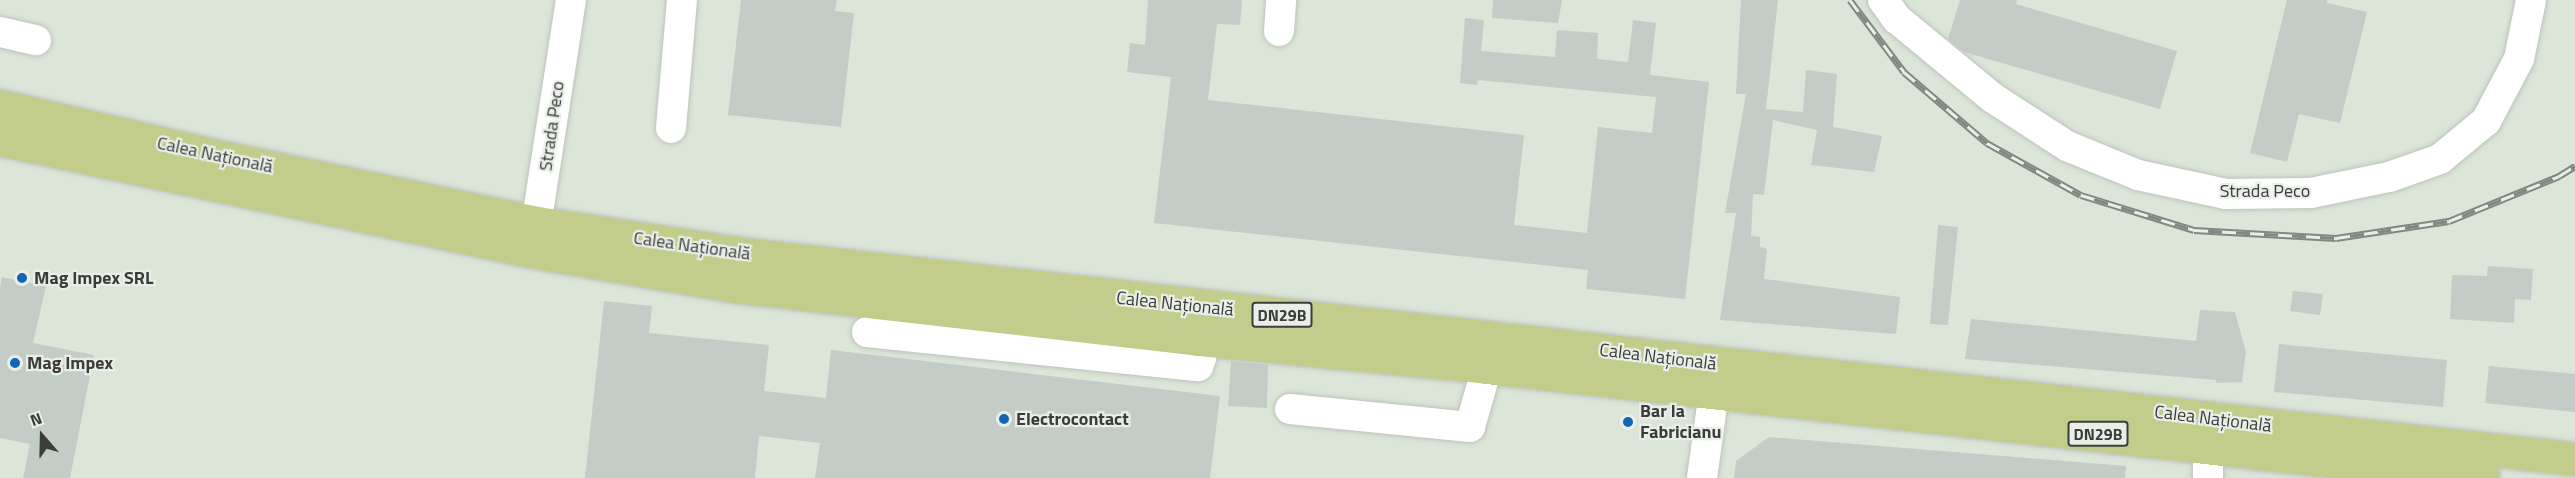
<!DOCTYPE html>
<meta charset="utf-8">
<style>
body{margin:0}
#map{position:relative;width:2575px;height:478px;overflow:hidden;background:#e9eee8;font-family:"Titillium Web",sans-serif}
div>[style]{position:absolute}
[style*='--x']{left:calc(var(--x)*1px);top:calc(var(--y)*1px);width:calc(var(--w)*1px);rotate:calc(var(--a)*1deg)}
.built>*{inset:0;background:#dbe5d8}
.building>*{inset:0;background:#c4ccc7}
.roads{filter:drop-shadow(0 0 2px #bec3bd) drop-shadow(0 0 2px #bec3bd)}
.minor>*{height:30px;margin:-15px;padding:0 15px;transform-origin:15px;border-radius:15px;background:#fff}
.major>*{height:33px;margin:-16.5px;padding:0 16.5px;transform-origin:16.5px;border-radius:16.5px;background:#c2cc8b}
.rail>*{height:7px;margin-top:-3.5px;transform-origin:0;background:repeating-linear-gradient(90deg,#e9eee8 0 14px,#838782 0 28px);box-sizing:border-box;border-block:2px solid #838782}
.dots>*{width:16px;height:16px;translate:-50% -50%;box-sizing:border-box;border:3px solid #e9eee8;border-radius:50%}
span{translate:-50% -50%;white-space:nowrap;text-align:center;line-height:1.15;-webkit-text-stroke:4.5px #e9eee8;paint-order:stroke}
.shield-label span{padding:2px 4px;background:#e9eee8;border:2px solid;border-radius:4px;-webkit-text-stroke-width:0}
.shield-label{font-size:16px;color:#3b3d3a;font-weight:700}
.street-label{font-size:18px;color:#3b3d3a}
.poi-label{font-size:18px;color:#3b3d3a;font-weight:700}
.left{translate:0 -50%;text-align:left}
.north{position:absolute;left:12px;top:406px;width:60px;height:60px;-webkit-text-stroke:4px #e9eee8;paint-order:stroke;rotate:340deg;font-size:16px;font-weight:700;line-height:24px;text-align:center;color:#3b3d3a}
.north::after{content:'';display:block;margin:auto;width:21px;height:27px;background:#3b3d3a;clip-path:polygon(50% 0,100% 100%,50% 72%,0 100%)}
</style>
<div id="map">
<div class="built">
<i style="clip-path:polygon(0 0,2575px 0,2575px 478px,0 478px)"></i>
</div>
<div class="building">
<i style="clip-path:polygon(741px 0,837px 0,835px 11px,854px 13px,841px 127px,728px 115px)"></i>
<i style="clip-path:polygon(1148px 0,1242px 0,1240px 25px,1217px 24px,1208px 100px,1524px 135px,1514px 225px,1587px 233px,1598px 127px,1652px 133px,1656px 97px,1478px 80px,1477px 85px,1460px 83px,1465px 18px,1484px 20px,1481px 51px,1555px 57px,1557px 30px,1598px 33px,1597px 59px,1628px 62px,1633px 20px,1656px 23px,1650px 75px,1709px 82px,1685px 299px,1586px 289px,1588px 270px,1154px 223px,1171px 77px,1127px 72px,1130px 43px,1145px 45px)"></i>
<i style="clip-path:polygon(1493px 0,1562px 0,1558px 23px,1492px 18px)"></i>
<i style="clip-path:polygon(1741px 0,1778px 0,1766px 109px,1803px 112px,1806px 70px,1837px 74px,1833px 127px,1882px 136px,1874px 172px,1811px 165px,1817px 130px,1773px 120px,1764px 195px,1753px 194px,1751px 236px,1760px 237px,1760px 247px,1767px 249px,1764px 279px,1900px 297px,1896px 334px,1720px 320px,1736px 213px,1725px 213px,1746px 94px,1736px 94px)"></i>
<i style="clip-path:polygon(1960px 0,2017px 0,2016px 4px,2177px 51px,2160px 109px,1964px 52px,1948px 39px)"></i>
<i style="clip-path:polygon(2287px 0,2327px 0,2327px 3px,2367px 12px,2340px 123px,2299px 114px,2287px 162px,2250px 153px)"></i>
<i style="clip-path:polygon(1938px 225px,1958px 227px,1948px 325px,1930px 324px)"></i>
<i style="clip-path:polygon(2488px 266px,2533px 269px,2531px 300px,2515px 299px,2514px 323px,2450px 319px,2452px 275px,2487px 276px)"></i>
<i style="clip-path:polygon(2px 277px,46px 286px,33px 343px,94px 355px,70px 478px,23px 478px,30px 444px,0 438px,0 288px)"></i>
<i style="clip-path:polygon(2293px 291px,2323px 294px,2320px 315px,2290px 311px)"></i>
<i style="clip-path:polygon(604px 301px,652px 306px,649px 333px,769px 345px,764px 391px,826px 398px,831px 350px,1220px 396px,1210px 478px,815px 478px,820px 443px,759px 436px,755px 478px,585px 478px)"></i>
<i style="clip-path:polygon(2200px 310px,2235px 312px,2246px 352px,2242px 382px,2216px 383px,2216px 380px,1965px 359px,1971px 319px,2196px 341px)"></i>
<i style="clip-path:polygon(2279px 344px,2447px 360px,2443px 407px,2274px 392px)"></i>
<i style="clip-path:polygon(1231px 361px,1268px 365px,1267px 408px,1228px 406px)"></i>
<i style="clip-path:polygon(2489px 366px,2575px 374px,2575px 412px,2485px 403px)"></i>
<i style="clip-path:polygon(1769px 437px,2126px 466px,2125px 478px,1734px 478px,1736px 461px)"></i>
</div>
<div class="roads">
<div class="minor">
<i style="--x:1883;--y:0;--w:24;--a:54"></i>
<i style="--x:1897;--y:19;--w:124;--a:39.5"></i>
<i style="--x:1993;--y:98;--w:88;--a:33"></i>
<i style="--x:2067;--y:146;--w:77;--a:22.2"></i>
<i style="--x:2138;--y:175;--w:90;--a:12.2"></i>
<i style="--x:2226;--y:194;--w:85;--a:-0.7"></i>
<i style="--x:2311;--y:193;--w:80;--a:-11.6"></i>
<i style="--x:2389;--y:177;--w:54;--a:-19.4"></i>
<i style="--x:2440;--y:159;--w:60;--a:-39.6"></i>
<i style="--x:2486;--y:121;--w:70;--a:-62"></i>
<i style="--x:2519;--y:59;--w:60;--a:-78.5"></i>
<i style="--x:1279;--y:31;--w:31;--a:-86"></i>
<i style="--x:0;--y:32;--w:37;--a:13"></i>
<i style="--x:671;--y:128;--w:128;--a:-85.1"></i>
<i style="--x:533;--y:245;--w:248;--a:-81.2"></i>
<i style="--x:867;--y:332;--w:333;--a:5.9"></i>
<i style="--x:1198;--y:366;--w:9;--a:-69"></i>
<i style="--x:1201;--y:358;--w:19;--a:-99"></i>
<i style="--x:1290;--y:409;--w:181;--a:5.7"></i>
<i style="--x:1470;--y:427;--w:62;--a:-74.2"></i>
<i style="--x:2208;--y:446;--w:32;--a:90"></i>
<i style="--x:1702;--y:478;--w:109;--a:-82.1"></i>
</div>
<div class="major">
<i style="--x:0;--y:106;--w:217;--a:13.1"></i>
<i style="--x:211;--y:155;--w:333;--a:11.8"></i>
<i style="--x:537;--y:223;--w:207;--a:8.6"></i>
<i style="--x:742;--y:254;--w:1844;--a:6.38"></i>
<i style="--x:0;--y:139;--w:543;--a:11.91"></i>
<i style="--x:531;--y:251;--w:208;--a:9.7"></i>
<i style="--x:736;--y:286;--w:465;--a:6.5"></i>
<i style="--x:1198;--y:339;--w:290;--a:5.5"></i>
<i style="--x:1487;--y:367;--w:1002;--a:6.36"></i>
</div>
</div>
<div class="rail">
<i style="--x:1850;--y:0;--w:90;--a:53.1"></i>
<i style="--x:1904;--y:72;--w:109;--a:40.5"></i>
<i style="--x:1987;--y:143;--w:107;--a:29"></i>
<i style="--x:2081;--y:195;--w:118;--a:17.2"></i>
<i style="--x:2194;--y:230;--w:142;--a:3.2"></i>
<i style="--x:2336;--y:238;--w:114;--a:-8.6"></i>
<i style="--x:2449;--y:221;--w:119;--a:-22.2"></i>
<i style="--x:2559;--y:176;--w:19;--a:-32"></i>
</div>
<div class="dots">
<i style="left:22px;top:278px;background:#1267b5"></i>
<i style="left:15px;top:363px;background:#1267b5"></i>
<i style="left:1004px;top:419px;background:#1267b5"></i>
<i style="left:1628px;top:422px;background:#1267b5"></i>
</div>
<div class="shield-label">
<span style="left:1282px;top:315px">DN29B</span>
<span style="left:2098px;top:434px">DN29B</span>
</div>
<div class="street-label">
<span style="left:552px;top:126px;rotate:-82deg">Strada Peco</span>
<span style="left:215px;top:155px;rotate:12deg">Calea Națională</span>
<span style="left:2265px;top:191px">Strada Peco</span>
<span style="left:692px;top:246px;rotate:8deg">Calea Națională</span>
<span style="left:1175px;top:304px;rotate:6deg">Calea Națională</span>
<span style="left:1658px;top:357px;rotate:7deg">Calea Națională</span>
<span style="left:2213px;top:419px;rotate:7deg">Calea Națională</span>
</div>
<div class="poi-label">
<span class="left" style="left:34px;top:278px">Mag Impex SRL</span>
<span class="left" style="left:27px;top:363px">Mag Impex</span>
<span class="left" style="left:1640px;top:422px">Bar la<br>Fabricianu</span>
<span class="left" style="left:1016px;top:419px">Electrocontact</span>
</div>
<div class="north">N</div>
</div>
